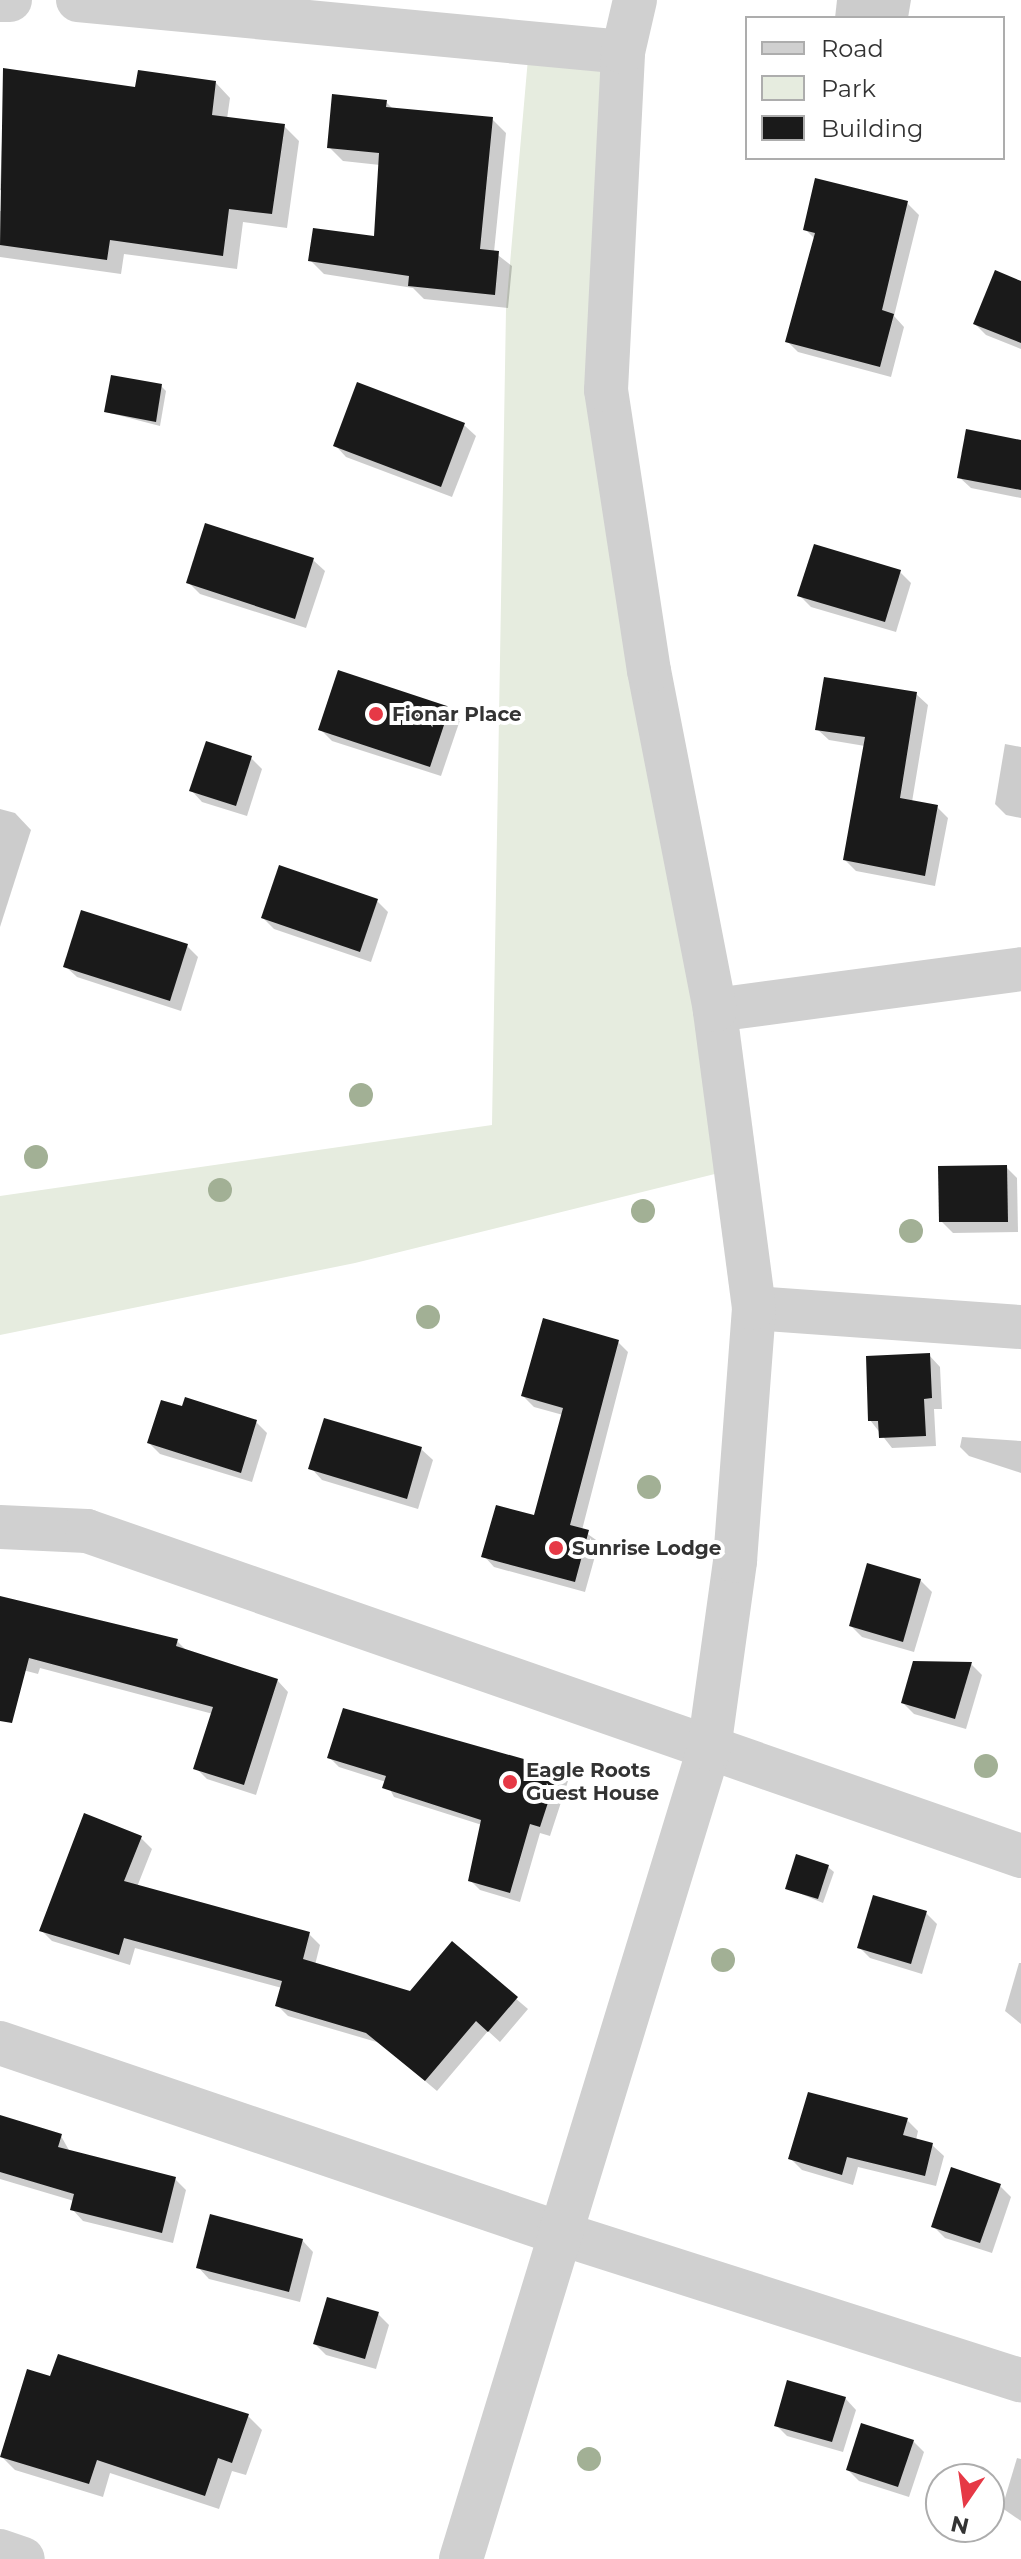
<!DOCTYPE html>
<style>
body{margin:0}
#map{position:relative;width:1021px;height:2559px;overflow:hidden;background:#fff;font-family:Montserrat,sans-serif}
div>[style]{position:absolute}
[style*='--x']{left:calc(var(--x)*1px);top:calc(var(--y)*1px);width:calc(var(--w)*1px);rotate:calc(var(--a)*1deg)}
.green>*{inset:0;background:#e6ecdf}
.shadow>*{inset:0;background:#0003}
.building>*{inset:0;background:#1a1a1a}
.minor>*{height:44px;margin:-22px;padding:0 22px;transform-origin:22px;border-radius:22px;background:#d0d0d0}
.trees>*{width:24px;height:24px;margin:-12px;border-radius:50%;background:#a2b095}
.dots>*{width:22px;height:22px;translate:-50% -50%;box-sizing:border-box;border:4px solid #fff;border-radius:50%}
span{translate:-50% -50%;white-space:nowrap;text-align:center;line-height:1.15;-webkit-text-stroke:8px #fff;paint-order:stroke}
.poi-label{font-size:20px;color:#333;font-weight:700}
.left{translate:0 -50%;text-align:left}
.legend{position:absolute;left:745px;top:16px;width:260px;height:144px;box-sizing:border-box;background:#fff;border:2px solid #adadad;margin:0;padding:10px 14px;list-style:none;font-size:24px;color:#333}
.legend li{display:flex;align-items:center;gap:16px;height:40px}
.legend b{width:40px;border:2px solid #adadad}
.north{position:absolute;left:925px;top:2463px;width:80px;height:80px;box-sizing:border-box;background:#fff;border:2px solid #adadad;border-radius:50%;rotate:193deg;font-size:22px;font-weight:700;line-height:32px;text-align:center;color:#333}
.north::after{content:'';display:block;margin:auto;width:28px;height:36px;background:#e63946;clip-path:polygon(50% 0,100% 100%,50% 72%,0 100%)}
</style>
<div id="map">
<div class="green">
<i style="clip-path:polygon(529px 47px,623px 52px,606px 390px,739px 1168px,355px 1263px,0 1335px,0 1196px,492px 1125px,506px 309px)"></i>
</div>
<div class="shadow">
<i style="clip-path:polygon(837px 0,911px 0,908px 18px,835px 18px)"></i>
<i style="clip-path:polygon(5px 70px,137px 89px,216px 83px,230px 98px,227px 119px,284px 126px,299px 141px,287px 228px,243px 222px,237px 269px,124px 254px,121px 274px,0 257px,0 211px,79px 208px,0 190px)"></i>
<i style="clip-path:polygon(386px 102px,394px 110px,492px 119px,506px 133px,494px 252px,512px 266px,508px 308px,424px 299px,413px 288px,324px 274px,310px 260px,375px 238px,380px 165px,343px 161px,329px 147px)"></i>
<i style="clip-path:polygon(907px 203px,919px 215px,894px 316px,904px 327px,891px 377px,798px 352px,787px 341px,815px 239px,805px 229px)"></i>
<i style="clip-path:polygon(1021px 283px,1021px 349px,986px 335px,975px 324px)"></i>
<i style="clip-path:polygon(358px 385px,464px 425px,476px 436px,452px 497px,346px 457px,335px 445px)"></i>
<i style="clip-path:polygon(161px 386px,166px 391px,160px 426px,106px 412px)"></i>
<i style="clip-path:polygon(1021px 442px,1021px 498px,971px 488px,959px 477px)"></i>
<i style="clip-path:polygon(313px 560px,325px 571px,306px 628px,200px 594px,189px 583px)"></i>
<i style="clip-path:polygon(900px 572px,911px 583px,896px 632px,811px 607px,800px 596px)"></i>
<i style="clip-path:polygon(916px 694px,928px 705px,912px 802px,937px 807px,948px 818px,935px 886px,856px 871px,845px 860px,865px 746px,829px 740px,817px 729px)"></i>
<i style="clip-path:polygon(449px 708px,460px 720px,441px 776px,332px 741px,321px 730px)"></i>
<i style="clip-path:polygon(1005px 744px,1021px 747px,1021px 818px,1006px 815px,995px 804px)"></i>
<i style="clip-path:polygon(251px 758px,262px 769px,247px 816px,202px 802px,191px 790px)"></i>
<i style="clip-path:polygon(0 809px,15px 813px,31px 830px,0 927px)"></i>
<i style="clip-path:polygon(377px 901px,388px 912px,371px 962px,274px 929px,263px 918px)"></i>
<i style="clip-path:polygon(187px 946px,198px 957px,181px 1011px,77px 977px,65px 966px)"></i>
<i style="clip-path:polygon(1006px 1167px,1017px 1178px,1018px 1232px,953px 1233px,941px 1221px)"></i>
<i style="clip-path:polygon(618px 1342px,628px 1352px,582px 1530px,599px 1542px,585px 1592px,494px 1567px,484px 1556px,535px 1517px,563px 1415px,534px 1407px,523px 1396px)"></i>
<i style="clip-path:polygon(929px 1355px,940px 1367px,942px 1409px,934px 1409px,936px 1446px,892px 1448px,870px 1420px)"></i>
<i style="clip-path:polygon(184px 1409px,256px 1422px,267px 1433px,252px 1482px,160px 1454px,149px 1443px)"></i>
<i style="clip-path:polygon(962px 1437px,1021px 1441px,1021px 1473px,969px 1456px,960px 1447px)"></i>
<i style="clip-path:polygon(421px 1449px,433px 1460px,418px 1509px,322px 1480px,311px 1468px)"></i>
<i style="clip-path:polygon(920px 1580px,932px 1592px,914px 1652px,862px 1637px,851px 1626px)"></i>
<i style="clip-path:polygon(0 1597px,177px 1641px,188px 1652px,277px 1680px,288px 1692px,256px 1795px,207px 1779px,196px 1768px,213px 1714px,40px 1668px,38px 1674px,0 1664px)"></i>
<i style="clip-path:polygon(971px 1664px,982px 1675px,966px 1729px,914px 1714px,903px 1703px)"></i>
<i style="clip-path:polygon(329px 1757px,558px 1771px,568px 1781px,550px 1836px,540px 1833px,520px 1902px,480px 1890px,470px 1880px,482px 1825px,394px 1797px,386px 1782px,339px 1767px)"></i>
<i style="clip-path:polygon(141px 1838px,152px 1849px,137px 1887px,309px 1934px,320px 1945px,315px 1965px,411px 1993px,452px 1944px,528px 2009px,500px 2042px,488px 2031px,437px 2091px,380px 2043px,288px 2016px,277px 2005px,282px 1988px,135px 1948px,130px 1965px,52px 1941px,41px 1930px)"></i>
<i style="clip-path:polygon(828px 1867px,834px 1872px,823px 1903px,787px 1888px)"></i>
<i style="clip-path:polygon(926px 1913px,937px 1924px,922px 1974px,870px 1958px,859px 1947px)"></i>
<i style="clip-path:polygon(1019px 1963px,1021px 1963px,1021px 2024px,1005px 2011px)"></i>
<i style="clip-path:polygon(0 2117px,61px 2136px,70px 2152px,175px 2179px,186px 2190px,173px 2243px,83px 2221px,72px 2209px,74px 2201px,0 2179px)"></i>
<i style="clip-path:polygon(907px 2120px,918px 2131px,916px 2140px,932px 2145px,944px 2156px,936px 2186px,858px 2167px,853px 2185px,802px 2170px,790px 2158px)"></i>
<i style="clip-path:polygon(1000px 2186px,1011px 2197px,992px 2253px,945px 2238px,934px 2227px)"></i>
<i style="clip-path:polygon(302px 2240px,313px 2252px,300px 2302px,209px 2279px,198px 2267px)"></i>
<i style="clip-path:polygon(378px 2314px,389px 2325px,376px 2369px,326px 2355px,315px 2344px)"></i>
<i style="clip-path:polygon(51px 2379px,248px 2416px,262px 2430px,246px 2475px,232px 2471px,219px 2509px,110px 2473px,103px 2497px,15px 2470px,1px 2456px)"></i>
<i style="clip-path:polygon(845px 2398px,856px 2410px,843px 2452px,787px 2436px,776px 2425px)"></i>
<i style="clip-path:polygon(913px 2441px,924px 2452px,909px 2497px,859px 2481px,848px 2470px)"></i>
<i style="clip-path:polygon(1017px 2458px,1021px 2459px,1021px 2521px,1002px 2508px)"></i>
</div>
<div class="building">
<i style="clip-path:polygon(3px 68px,135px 87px,138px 70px,216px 81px,212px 115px,285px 124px,272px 214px,229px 209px,223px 256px,110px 240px,107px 260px,0 245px)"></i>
<i style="clip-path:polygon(332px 94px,387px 100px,386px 107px,493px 117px,480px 249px,499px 251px,495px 295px,408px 286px,409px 276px,308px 261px,313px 228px,374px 236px,379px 153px,327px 148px)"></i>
<i style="clip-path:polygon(815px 178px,908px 201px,882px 310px,894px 314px,880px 367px,785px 342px,815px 233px,803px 230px)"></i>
<i style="clip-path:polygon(995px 270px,1021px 281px,1021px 343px,973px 324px)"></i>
<i style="clip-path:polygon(111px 375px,162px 384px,156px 422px,104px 412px)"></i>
<i style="clip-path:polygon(357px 382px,465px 423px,441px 487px,333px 446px)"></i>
<i style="clip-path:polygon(966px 429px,1021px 440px,1021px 490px,957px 478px)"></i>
<i style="clip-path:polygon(205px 523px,314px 558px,295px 619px,186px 583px)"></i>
<i style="clip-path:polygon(814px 544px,901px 570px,885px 622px,797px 596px)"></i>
<i style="clip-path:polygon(338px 670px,450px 707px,430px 767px,318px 730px)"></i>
<i style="clip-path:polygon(824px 677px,917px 692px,900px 798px,938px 805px,925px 876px,843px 860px,865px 737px,815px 730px)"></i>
<i style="clip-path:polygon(206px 741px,252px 756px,236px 806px,189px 791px)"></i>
<i style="clip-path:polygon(279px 865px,378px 899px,360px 952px,261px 918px)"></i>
<i style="clip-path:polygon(81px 910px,188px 944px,170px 1001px,63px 967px)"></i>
<i style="clip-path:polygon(1007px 1165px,1008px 1222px,939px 1222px,938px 1166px)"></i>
<i style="clip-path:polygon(543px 1318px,619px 1340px,570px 1525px,589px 1530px,575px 1582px,481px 1557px,496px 1505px,534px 1515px,563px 1408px,521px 1396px)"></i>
<i style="clip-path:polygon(930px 1353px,932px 1398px,924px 1399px,926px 1436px,879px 1438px,878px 1421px,868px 1421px,866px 1356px)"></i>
<i style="clip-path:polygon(185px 1397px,257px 1420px,241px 1473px,147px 1443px,161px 1400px,182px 1406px)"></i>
<i style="clip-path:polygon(324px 1418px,422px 1447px,407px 1499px,308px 1469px)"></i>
<i style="clip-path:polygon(867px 1563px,921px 1579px,903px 1642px,849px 1626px)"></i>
<i style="clip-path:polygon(0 1596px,178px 1639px,176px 1646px,278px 1679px,244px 1785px,193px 1769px,213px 1707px,29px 1658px,12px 1723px,0 1721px)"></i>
<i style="clip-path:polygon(913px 1661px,972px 1662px,955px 1719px,901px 1703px)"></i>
<i style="clip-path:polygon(343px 1708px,559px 1769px,540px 1827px,530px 1824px,510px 1893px,468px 1881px,481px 1820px,382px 1788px,386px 1776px,327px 1758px)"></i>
<i style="clip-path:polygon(84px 1813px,142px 1836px,124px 1881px,310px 1932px,303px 1959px,410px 1991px,452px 1941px,518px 1997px,488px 2032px,476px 2021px,425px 2081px,366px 2033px,275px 2006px,282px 1981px,124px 1938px,119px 1955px,39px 1931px)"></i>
<i style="clip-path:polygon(796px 1854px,829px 1865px,818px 1899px,785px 1889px)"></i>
<i style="clip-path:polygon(873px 1895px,927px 1911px,911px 1964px,857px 1948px)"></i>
<i style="clip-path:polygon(808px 2092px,908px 2118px,903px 2135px,933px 2143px,925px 2176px,847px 2157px,842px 2175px,788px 2159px)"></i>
<i style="clip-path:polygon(0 2115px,62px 2134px,58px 2147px,176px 2177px,162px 2233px,70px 2210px,74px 2194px,0 2172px)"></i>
<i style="clip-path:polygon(951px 2167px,1001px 2184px,980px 2243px,931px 2227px)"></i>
<i style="clip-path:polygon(210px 2214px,303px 2239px,289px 2292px,196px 2268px)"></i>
<i style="clip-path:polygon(327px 2297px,379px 2312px,365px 2359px,313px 2344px)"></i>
<i style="clip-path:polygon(58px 2354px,249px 2414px,232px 2463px,218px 2458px,205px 2496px,97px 2460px,89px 2484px,0 2457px,27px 2369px,50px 2376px)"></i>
<i style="clip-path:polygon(787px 2380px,846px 2397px,832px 2442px,774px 2426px)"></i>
<i style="clip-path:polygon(861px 2423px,914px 2440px,898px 2487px,846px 2470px)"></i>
</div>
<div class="minor">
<i style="--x:0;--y:0;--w:10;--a:0"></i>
<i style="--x:78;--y:0;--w:547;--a:5.45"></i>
<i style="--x:715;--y:1010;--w:309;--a:-7.6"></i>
<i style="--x:754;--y:1308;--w:268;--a:4.1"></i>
<i style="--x:0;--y:1527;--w:87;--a:2.6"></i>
<i style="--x:87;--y:1531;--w:989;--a:19.19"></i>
<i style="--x:0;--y:2043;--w:590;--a:18.77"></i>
<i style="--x:559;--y:2233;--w:485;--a:17.7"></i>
<i style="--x:0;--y:2551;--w:24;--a:19"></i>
<i style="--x:461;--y:2559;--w:847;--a:-72.98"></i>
<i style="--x:709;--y:1749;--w:190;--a:-82.1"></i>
<i style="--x:735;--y:1561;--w:254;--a:-85.7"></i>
<i style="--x:754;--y:1308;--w:301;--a:-97.5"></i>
<i style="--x:715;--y:1010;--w:345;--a:-101"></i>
<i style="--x:649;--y:671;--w:284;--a:-98.7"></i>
<i style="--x:606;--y:390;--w:338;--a:-87.1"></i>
<i style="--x:623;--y:52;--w:53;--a:-77"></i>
</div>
<div class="trees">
<i style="left:361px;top:1095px"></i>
<i style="left:36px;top:1157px"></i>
<i style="left:220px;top:1190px"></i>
<i style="left:643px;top:1211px"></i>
<i style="left:911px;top:1231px"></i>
<i style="left:428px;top:1317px"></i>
<i style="left:649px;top:1487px"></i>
<i style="left:986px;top:1766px"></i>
<i style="left:723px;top:1960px"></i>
<i style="left:589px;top:2459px"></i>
</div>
<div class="dots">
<i style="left:376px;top:714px;background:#e63946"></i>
<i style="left:556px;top:1548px;background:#e63946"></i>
<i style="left:510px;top:1782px;background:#e63946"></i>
</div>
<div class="poi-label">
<span class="left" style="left:392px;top:714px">Fionar Place</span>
<span class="left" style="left:572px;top:1548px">Sunrise Lodge</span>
<span class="left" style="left:526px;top:1782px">Eagle Roots<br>Guest House</span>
</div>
<ul class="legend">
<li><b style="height:10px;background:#d0d0d0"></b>Road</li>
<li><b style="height:22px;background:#e6ecdf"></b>Park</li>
<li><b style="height:22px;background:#1a1a1a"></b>Building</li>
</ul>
<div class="north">N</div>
</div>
